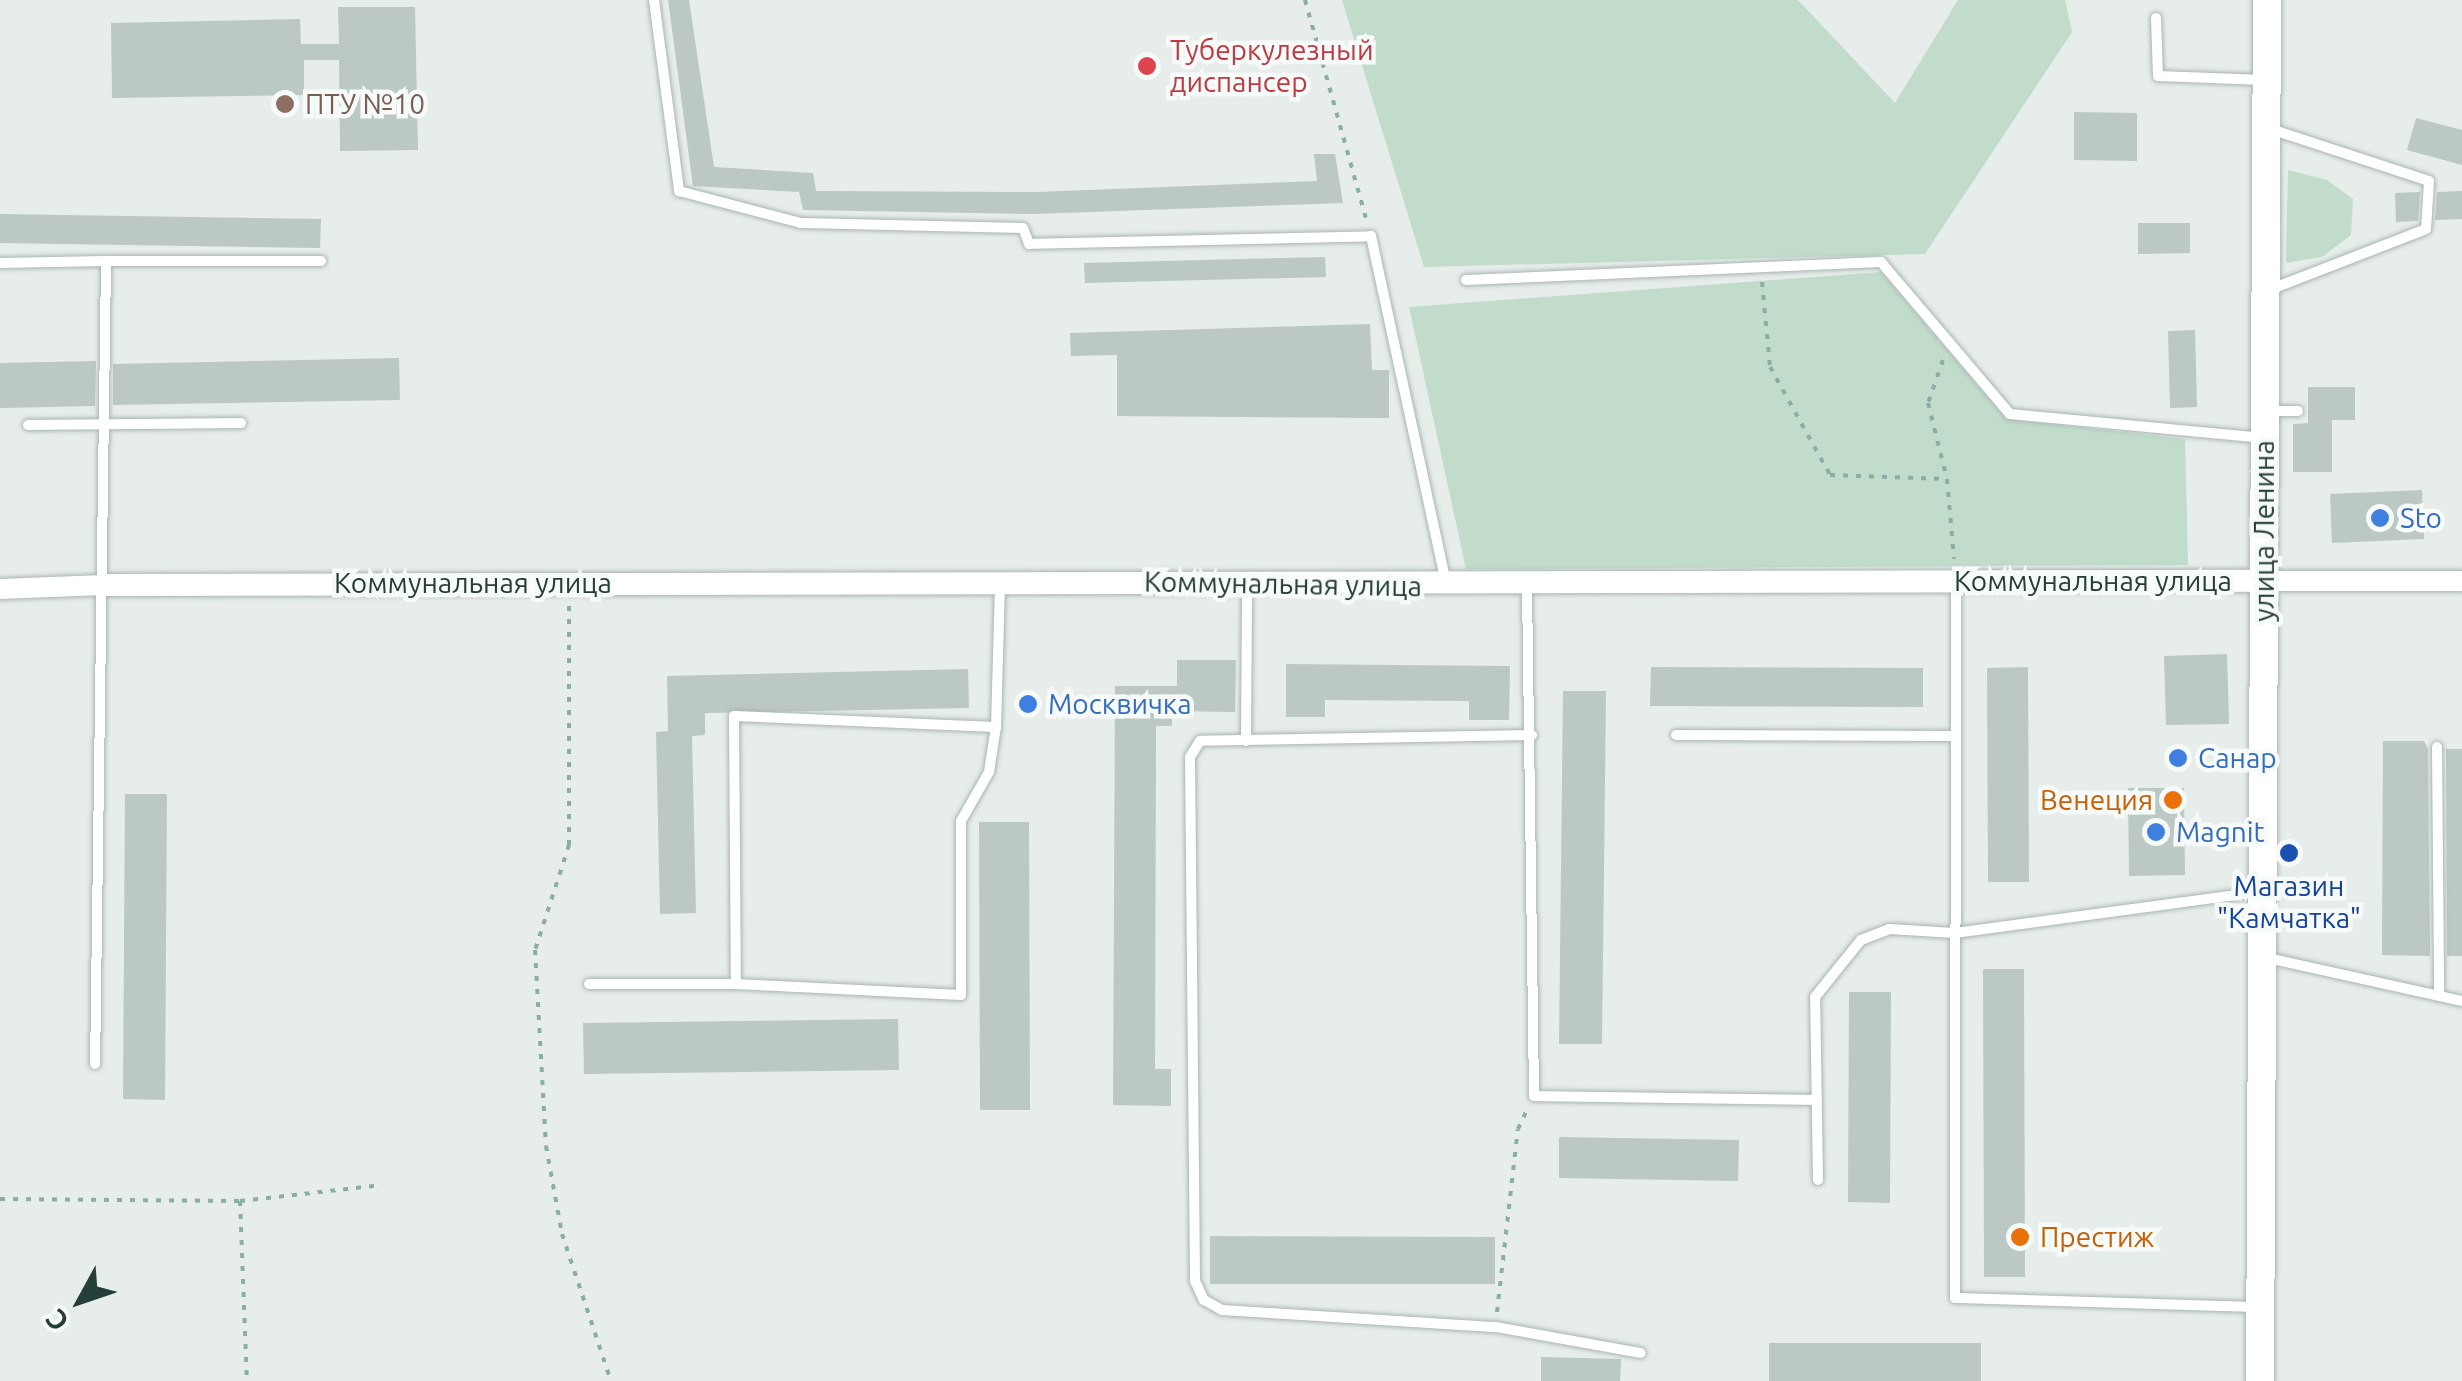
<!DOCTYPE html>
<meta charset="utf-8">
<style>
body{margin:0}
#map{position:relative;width:2462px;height:1381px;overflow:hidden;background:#e6edea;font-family:Ubuntu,sans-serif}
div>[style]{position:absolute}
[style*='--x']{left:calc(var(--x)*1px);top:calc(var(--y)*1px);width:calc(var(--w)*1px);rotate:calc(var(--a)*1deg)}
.green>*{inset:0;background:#c1dcca}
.building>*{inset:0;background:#bbc8c4}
.path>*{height:4px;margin-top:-2px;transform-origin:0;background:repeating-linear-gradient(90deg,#89aea5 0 5px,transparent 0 13px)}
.roads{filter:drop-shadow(0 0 2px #a9b5b1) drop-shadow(0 0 2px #a9b5b1)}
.service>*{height:10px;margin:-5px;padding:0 5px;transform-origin:5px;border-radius:5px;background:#fff}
.minor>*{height:20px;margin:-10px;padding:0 10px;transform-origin:10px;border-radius:10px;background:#fff}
.tertiary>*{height:22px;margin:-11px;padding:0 11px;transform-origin:11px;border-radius:11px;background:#fff}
.secondary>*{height:28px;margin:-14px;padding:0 14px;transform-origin:14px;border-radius:14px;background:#fff}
.dots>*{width:28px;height:28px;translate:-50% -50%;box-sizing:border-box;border:5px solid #f6faf8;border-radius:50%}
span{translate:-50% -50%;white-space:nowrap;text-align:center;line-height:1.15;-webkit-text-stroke:9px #f6faf8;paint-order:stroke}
.health-label{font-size:28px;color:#be3a42}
.left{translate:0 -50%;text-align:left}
.education-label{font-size:28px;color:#785e54}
.shop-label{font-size:28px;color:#366cbe}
.street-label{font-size:28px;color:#263e39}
.food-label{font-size:28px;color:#c56008}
.right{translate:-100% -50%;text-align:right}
.transit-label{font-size:28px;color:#164399}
.north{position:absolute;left:30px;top:1251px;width:100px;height:100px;-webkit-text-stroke:8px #f6faf8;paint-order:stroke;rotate:230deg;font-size:28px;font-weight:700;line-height:40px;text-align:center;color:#263e39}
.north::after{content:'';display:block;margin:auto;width:35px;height:45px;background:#263e39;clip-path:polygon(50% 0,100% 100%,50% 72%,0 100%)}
</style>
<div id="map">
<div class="green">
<i style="clip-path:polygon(1342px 0,1798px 0,1895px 103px,1958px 0,2065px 0,2072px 32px,1925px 254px,1424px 267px)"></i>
<i style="clip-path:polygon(2288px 170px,2327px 180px,2353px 199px,2351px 235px,2322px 257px,2286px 263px)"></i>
<i style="clip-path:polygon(1881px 272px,2006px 419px,2185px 439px,2188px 565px,1466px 569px,1409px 307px)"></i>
</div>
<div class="building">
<i style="clip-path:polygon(668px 0,689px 0,714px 167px,813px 173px,816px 191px,1037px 192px,1317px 181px,1314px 154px,1335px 154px,1343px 203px,1034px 214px,803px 210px,799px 192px,693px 186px)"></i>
<i style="clip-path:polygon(338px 7px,415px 7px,418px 150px,340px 151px,339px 60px,304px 60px,304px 95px,112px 98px,111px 23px,300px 19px,301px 44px,339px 44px)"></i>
<i style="clip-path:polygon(2074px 112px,2137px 113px,2137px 161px,2074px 160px)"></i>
<i style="clip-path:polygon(2416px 118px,2462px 130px,2462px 165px,2407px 150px)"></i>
<i style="clip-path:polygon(2462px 191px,2462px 219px,2435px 220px,2437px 192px)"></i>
<i style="clip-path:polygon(2420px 192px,2418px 221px,2396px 222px,2395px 193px)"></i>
<i style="clip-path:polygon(0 214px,321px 219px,320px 248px,0 243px)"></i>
<i style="clip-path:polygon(2138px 223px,2190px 223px,2190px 253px,2138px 254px)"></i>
<i style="clip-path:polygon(1325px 257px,1326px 277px,1085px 283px,1084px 263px)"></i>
<i style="clip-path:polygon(1370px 324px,1372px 370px,1389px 370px,1389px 418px,1117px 416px,1117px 355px,1071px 356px,1070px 333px)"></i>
<i style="clip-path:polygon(2195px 330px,2197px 407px,2170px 408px,2168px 331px)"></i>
<i style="clip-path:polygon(399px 358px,400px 400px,113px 405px,113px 364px)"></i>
<i style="clip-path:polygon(96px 361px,95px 406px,0 408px,0 363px)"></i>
<i style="clip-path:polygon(2308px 387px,2355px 387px,2355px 420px,2332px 420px,2332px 472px,2293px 472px,2293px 424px,2308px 423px)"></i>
<i style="clip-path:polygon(2422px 490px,2424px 539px,2332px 543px,2330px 494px)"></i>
<i style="clip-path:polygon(2227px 654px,2229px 724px,2166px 725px,2164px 656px)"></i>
<i style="clip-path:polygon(1177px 660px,1236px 660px,1235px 712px,1172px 711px,1172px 726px,1156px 726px,1155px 1069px,1171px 1069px,1171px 1106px,1113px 1105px,1115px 686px,1177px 686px)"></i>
<i style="clip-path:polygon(1286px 664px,1510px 666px,1509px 720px,1469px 720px,1469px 701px,1325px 700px,1325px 717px,1286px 717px)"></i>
<i style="clip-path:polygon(1651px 667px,1923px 668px,1923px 707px,1650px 706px)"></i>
<i style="clip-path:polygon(2028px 667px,2029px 882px,1988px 882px,1987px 668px)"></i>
<i style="clip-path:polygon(968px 669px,969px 708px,705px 713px,705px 735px,692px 736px,696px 913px,660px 914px,656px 732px,668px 731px,667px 676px)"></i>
<i style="clip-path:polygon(1563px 691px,1606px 691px,1602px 1044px,1559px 1044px)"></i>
<i style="clip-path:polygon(2383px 741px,2424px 741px,2428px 749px,2430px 956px,2382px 955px)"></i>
<i style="clip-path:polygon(2446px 749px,2462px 749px,2462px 956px,2447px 956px)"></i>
<i style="clip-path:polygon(2128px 788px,2184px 788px,2185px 875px,2129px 876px)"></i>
<i style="clip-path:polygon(125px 794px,167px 794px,165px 1100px,123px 1099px)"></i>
<i style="clip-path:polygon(979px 822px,1029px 822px,1030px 1110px,980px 1110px)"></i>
<i style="clip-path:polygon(1983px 969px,2024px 969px,2025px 1277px,1984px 1277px)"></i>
<i style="clip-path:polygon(1849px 992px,1891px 992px,1890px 1203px,1848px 1202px)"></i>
<i style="clip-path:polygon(898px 1019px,899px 1070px,584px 1074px,583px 1023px)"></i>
<i style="clip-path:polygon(1559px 1137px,1739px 1140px,1738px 1181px,1559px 1178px)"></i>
<i style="clip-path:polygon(1210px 1236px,1495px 1237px,1495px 1284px,1210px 1284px)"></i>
<i style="clip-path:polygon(1769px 1343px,1981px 1343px,1981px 1381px,1769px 1381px)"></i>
<i style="clip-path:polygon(1541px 1357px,1621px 1359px,1620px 1381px,1541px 1381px)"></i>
</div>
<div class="path">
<i style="--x:1305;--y:0;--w:230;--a:74.4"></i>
<i style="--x:1762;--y:282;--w:85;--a:84.6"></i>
<i style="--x:1770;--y:367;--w:124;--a:60.9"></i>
<i style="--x:1830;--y:475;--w:117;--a:2"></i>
<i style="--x:1947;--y:479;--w:80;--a:85"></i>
<i style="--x:1943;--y:360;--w:46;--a:109.2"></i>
<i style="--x:1928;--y:403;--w:78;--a:76"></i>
<i style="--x:569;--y:606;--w:239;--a:90"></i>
<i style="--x:569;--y:845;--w:110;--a:107.9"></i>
<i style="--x:535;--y:950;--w:196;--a:86.8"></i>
<i style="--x:546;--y:1146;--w:89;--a:79.7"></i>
<i style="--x:562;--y:1234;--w:155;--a:71.6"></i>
<i style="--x:0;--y:1199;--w:240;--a:0.5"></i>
<i style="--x:240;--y:1201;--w:143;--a:-6.4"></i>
<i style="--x:240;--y:1201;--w:180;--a:87.8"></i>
<i style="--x:1497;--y:1312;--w:184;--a:-83.5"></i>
<i style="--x:1518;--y:1129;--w:21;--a:-65"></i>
</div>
<div class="roads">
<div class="service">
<i style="--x:654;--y:0;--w:193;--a:82.5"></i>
<i style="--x:679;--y:191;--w:126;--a:14.7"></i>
<i style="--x:801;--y:223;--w:222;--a:1.3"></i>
<i style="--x:1023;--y:228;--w:17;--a:69"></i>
<i style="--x:1029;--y:244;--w:342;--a:-1.3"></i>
<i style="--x:1371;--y:236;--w:354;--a:77.8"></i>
<i style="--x:2156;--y:18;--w:58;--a:88"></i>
<i style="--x:2158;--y:76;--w:106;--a:2.2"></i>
<i style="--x:106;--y:261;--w:215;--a:0"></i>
<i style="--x:0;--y:263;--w:106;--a:-1.1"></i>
<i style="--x:106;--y:261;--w:803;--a:90.78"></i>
<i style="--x:1466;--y:280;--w:415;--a:-2.5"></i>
<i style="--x:1881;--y:262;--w:199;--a:49.7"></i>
<i style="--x:2010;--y:414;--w:255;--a:5.4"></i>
<i style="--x:2269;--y:290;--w:168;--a:-21.2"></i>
<i style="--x:2426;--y:229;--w:48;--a:-86.4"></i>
<i style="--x:2429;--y:181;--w:166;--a:-161.8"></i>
<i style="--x:2266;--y:411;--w:32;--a:0"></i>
<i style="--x:28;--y:425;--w:213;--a:-0.5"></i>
<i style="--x:1956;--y:583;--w:715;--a:90.08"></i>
<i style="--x:1955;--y:1298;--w:303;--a:1.7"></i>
<i style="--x:1527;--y:586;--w:510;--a:89.21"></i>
<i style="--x:1534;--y:1096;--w:283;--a:0.8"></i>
<i style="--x:996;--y:727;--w:262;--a:-177.6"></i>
<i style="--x:734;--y:716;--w:268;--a:89.6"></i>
<i style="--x:736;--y:984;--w:225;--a:2.8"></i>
<i style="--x:961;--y:995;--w:174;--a:-90"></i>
<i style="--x:961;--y:821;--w:56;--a:-60.3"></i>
<i style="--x:989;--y:772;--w:46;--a:-81.2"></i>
<i style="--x:996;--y:727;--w:146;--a:-88.4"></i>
<i style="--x:1532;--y:735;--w:332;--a:179"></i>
<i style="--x:1200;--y:741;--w:19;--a:122"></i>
<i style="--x:1190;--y:757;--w:524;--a:89.45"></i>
<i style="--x:1195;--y:1281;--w:21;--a:65"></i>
<i style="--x:1204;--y:1300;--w:21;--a:29"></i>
<i style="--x:1222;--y:1310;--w:275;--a:3.6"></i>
<i style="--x:1496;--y:1327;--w:147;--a:10.2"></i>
<i style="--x:1676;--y:735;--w:279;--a:0.2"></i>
<i style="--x:1246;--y:741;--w:157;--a:-89.6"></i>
<i style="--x:2437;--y:747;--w:249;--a:89.5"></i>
<i style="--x:2263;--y:957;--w:204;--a:12.5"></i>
<i style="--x:589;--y:984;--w:147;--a:0"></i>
<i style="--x:1818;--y:1180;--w:183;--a:-90.9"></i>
<i style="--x:1815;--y:997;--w:73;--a:-51.1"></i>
<i style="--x:1861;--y:940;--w:30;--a:-21"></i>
<i style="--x:1889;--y:929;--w:66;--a:3.5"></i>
<i style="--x:1955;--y:933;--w:307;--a:-7.7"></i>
</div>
<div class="minor">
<i style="--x:2265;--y:581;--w:197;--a:0"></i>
<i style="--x:0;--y:589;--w:104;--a:-2.2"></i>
</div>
<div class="tertiary">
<i style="--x:104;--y:585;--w:2161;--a:-0.11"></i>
</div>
<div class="secondary">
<i style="--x:2260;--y:1381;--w:1381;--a:-89.71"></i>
</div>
</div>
<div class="dots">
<i style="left:1147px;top:66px;background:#e0444e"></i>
<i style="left:285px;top:104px;background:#8d6e63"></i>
<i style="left:2380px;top:518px;background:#3f7fe0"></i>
<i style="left:1028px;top:704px;background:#3f7fe0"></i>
<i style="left:2178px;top:758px;background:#3f7fe0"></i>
<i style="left:2173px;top:800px;background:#e8710a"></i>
<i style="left:2156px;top:832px;background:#3f7fe0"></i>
<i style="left:2289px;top:853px;background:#1a4fb4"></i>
<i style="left:2020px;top:1237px;background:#e8710a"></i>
</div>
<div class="health-label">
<span class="left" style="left:1170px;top:66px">Туберкулезный<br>диспансер</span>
</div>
<div class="education-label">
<span class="left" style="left:305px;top:104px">ПТУ №10</span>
</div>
<div class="shop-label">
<span class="left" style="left:2400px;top:518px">Sto</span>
<span class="left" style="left:1048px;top:704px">Москвичка</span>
<span class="left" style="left:2198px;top:758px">Санар</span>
<span class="left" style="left:2176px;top:832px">Magnit</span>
</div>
<div class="street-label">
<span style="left:2264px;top:531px;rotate:-90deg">улица Ленина</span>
<span style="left:2093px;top:581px">Коммунальная улица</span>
<span style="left:473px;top:583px">Коммунальная улица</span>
<span style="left:1283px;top:584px;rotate:1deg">Коммунальная улица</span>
</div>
<div class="food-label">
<span class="right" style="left:2153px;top:800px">Венеция</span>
<span class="left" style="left:2040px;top:1237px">Престиж</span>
</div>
<div class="transit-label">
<span style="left:2289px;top:902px">Магазин<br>"Камчатка"</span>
</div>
<div class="north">С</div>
</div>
